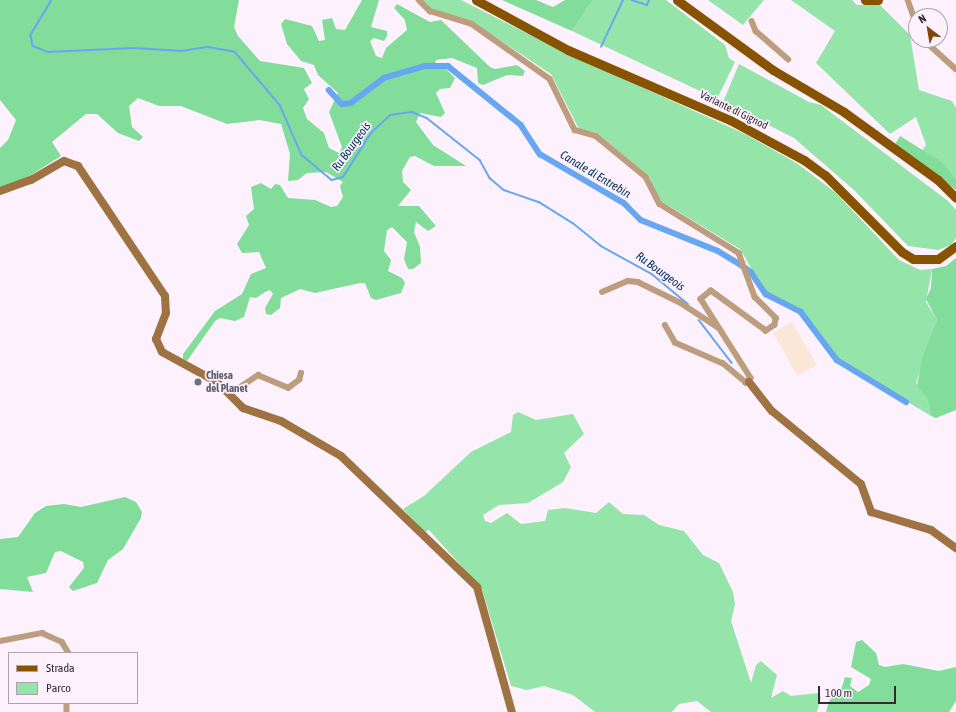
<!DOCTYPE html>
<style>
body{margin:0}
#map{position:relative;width:956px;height:712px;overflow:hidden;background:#fcf1fc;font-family:"Asap Condensed",sans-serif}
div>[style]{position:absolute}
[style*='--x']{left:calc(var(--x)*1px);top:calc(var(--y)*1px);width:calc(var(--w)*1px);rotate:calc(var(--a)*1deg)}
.industrial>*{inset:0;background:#fbe7d8}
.green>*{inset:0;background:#95e4aa}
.forest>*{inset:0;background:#82dd9b}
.stream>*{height:1.5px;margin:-0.75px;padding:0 0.75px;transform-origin:0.75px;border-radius:0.75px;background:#67a7f1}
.canal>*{height:5.5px;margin:-2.75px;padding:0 2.75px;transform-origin:2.75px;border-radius:2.75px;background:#67a7f1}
.street>*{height:5.5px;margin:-2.75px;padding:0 2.75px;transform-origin:2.75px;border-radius:2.75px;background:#bc9d7d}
.secondary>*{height:8px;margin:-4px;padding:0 4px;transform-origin:4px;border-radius:4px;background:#9e7241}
.primary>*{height:9px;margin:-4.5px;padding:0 4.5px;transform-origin:4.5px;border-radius:4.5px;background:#885300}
.dots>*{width:11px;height:11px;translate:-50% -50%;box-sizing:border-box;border:2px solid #fcf1fc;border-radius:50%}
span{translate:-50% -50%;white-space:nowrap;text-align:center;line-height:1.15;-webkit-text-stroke:3.5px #fcf1fc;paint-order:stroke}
.street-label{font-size:11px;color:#342a34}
.worship-label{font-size:11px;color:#5b616d;font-weight:700}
.left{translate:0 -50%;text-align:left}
.water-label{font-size:12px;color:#002f5d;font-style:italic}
.legend{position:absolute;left:8px;top:652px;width:130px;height:52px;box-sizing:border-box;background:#fcf1fc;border:1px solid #aca1ac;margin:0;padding:5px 7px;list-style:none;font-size:12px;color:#342a34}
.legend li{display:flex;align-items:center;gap:8px;height:20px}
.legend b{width:20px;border:1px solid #aca1ac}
.north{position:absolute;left:908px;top:8px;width:40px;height:40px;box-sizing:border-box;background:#fcf1fc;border:1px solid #aca1ac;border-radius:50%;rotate:329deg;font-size:11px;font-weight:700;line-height:16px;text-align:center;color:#342a34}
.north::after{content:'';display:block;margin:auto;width:14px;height:18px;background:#83430a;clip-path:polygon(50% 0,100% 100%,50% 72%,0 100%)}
.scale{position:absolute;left:818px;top:686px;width:78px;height:18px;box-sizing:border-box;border:2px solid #342a34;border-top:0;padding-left:5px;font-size:12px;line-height:14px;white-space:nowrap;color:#342a34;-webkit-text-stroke:3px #fcf1fc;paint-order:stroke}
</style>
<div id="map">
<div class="industrial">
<i style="clip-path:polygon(792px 322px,817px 365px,797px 375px,773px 333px)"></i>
</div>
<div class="green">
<i style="clip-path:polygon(422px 0,461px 0,562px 51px,747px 135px,798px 164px,836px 193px,899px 260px,920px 270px,932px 269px,926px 302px,937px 320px,916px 383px,927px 398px,931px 416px,838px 360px,803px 313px,765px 292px,740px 249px,659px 200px,649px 176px,597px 133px,579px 129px,551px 74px,474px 23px,430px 9px)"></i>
<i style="clip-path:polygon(593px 0,666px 0,725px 45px,729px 58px,735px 62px,717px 99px,572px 31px)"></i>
<i style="clip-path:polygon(708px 0,764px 0,743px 25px)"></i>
<i style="clip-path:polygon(791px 0,852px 0,857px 5px,880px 5px,910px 35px,919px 90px,952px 101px,956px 108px,956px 179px,942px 163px,922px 151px,926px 145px,916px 117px,890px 134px,816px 63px,835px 31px)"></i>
<i style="clip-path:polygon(739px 64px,809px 102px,821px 105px,948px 201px,956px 210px,956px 238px,951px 245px,938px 250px,908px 246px,854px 190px,794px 138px,723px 102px)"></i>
<i style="clip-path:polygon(518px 412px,536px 420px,573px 414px,584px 434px,564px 453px,571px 467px,563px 482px,528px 503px,499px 505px,483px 515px,485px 521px,491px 523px,507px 513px,521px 524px,545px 521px,548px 510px,565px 508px,596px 513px,609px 502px,623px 514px,644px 515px,659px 525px,684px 531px,703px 555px,719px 563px,733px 592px,735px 604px,731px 621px,751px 683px,756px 665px,761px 661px,777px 675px,771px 698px,783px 691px,791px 696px,818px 693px,821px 697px,817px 712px,711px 712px,697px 701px,679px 704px,672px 712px,595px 712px,573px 695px,544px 686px,527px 690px,511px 686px,482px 589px,429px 530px,425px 532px,403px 509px,424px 496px,471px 452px,511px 432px,513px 415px)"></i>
</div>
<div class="forest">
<i style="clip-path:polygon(0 0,256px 0,239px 0,234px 27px,238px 36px,260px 61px,304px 68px,312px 83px,304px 89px,309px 99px,303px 108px,307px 119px,324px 133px,329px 148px,339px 153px,342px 147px,329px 112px,338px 93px,318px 75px,314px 65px,301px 61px,287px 44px,281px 24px,285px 19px,312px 26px,319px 41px,325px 40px,322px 20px,332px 18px,336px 29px,345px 30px,362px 0,379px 0,371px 27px,387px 31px,387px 36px,384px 41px,374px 38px,370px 41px,376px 56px,382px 58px,386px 48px,407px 30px,405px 20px,394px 8px,397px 4px,430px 22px,441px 20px,490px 67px,495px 69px,517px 65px,525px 71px,523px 76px,507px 75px,483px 85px,478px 83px,477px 68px,452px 58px,436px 60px,435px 66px,446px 69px,455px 78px,450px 88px,440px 89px,436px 93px,445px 113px,441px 117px,420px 113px,416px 122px,433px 145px,466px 166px,434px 166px,415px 156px,410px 157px,402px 171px,403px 182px,411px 190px,398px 206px,419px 206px,436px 226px,428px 231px,416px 222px,414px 232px,420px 247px,421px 263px,413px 269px,408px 269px,404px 259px,407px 242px,392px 227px,387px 230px,384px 251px,391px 260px,388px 271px,402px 278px,405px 283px,401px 293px,376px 300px,371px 298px,365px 283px,360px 283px,315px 293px,300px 289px,281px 298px,280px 308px,271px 315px,266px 314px,265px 308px,273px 294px,270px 290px,265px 292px,256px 298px,250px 297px,244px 317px,235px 321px,220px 318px,215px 321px,187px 361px,183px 359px,183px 354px,215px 311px,242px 294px,251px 274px,266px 268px,259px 252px,242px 253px,237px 244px,249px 225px,246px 216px,254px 209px,251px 187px,261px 183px,271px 189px,275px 184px,280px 185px,288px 198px,315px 200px,331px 207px,337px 206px,343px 197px,340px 186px,343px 182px,326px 172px,307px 173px,298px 180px,288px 181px,290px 154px,281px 124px,259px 120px,227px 124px,181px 106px,159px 106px,138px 98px,129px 106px,132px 127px,143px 137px,139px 141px,118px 133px,97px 114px,86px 114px,52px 142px,61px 156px,23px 180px,0 188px,0 148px,8px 140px,16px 120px,0 100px)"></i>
<i style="clip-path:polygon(502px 0,536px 0,553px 7px,565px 0,593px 0,572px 31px)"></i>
<i style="clip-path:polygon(900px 136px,942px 162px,956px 179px,956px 190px,894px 146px)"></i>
<i style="clip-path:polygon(956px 258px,956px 410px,936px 418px,931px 416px,927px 398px,917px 386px,922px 359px,937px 320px,926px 299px,931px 288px,932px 269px,946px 266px)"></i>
<i style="clip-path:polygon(125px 497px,136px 502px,142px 512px,141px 518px,123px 549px,108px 560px,97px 583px,73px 591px,69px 587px,84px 568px,83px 562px,61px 551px,55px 552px,46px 573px,27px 577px,33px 592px,0 589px,0 539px,18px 537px,35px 513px,46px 506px,64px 504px,81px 507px)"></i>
<i style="clip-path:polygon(862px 640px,876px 653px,879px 665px,885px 667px,903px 664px,939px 671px,956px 667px,956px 701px,949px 712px,826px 712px,829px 701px,842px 687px,845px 677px,852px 678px,850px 686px,858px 692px,869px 685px,871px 679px,851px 667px,856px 642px)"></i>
</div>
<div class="stream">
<i style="--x:52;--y:0;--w:41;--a:121"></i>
<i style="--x:31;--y:35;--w:11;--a:80"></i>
<i style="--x:33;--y:46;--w:16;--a:22"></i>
<i style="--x:48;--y:52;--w:86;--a:-2.7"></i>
<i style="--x:134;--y:48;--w:48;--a:3.6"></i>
<i style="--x:182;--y:51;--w:26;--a:-9"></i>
<i style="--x:208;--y:47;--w:27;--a:10"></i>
<i style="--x:235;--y:52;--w:70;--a:49.7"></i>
<i style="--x:280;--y:105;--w:55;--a:66.3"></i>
<i style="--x:302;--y:155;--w:39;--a:40"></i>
<i style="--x:332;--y:180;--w:11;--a:-15"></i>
<i style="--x:343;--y:177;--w:52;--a:-57.5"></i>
<i style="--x:371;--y:133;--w:26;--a:-43"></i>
<i style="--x:390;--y:115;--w:22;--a:-8"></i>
<i style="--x:412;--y:112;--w:16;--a:22"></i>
<i style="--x:427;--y:118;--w:68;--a:38.4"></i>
<i style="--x:480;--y:160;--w:21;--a:61"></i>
<i style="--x:490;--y:178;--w:18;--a:41"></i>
<i style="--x:504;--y:190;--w:37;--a:19"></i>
<i style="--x:539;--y:202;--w:40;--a:32"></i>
<i style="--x:573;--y:223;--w:36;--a:39"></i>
<i style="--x:601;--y:246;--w:58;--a:28.8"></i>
<i style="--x:652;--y:274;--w:47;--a:39.8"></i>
<i style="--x:632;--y:0;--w:16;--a:18"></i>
<i style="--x:647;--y:5;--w:5;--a:-68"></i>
<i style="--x:601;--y:47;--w:52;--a:-64.9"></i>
<i style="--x:699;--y:320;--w:54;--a:52.5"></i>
</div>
<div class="canal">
<i style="--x:329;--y:90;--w:19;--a:47"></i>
<i style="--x:342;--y:104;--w:9;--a:-6"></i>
<i style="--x:351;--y:103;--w:41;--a:-37.1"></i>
<i style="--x:384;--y:78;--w:43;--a:-16.3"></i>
<i style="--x:425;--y:66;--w:23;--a:0"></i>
<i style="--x:448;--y:66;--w:94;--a:38.9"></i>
<i style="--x:521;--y:125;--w:35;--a:57"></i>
<i style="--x:540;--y:154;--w:97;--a:30.3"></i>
<i style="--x:624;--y:203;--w:24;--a:45"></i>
<i style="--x:641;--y:220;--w:83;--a:21.9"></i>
<i style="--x:718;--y:251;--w:26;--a:31"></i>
<i style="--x:740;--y:264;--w:14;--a:36"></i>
<i style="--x:751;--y:272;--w:27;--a:56"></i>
<i style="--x:766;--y:294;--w:39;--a:27"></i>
<i style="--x:801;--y:312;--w:60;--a:53.1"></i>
<i style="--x:837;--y:360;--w:81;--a:31.3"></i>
</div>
<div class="street">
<i style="--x:419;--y:0;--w:16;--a:45"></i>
<i style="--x:430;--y:11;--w:44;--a:17.2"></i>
<i style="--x:472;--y:24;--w:95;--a:35.2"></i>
<i style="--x:550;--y:79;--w:57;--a:63.9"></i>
<i style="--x:575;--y:130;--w:22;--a:16"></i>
<i style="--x:596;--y:136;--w:65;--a:39.4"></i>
<i style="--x:646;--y:177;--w:30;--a:63"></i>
<i style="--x:660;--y:204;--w:93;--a:31.8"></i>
<i style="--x:739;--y:253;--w:47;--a:70"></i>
<i style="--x:755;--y:297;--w:30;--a:45"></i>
<i style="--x:776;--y:318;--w:7;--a:98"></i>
<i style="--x:775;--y:325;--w:11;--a:146"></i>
<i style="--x:766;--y:331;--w:68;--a:-144"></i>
<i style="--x:711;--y:291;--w:13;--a:141"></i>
<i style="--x:701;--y:299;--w:93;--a:57.7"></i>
<i style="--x:751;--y:378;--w:7;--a:135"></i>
<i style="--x:746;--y:383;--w:30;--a:-140"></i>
<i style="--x:723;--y:364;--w:52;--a:-156.4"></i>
<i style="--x:675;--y:343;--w:20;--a:-120"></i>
<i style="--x:908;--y:0;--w:23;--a:70"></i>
<i style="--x:752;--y:21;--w:11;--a:68"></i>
<i style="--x:756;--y:31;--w:43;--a:41.2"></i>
<i style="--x:924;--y:40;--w:43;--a:42.2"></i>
<i style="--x:602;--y:292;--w:28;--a:-23"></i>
<i style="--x:628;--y:281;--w:10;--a:6"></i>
<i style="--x:638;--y:282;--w:48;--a:26"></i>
<i style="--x:681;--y:303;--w:45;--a:33.3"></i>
<i style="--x:230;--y:394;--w:34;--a:-34"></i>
<i style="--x:258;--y:375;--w:33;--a:23"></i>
<i style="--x:288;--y:388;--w:14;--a:-36"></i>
<i style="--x:299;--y:380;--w:7;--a:-74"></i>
<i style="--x:0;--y:641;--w:43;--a:-10.8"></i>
<i style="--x:42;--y:633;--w:22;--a:24"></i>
<i style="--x:62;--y:642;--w:13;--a:58"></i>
<i style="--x:67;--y:703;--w:9;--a:90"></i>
</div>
<div class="secondary">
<i style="--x:0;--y:191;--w:33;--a:-20"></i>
<i style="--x:31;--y:180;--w:38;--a:-30"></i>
<i style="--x:64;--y:161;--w:15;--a:20"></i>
<i style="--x:78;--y:166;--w:156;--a:56.2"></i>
<i style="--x:165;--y:296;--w:17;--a:87"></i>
<i style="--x:166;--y:313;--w:28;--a:111"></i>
<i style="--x:156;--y:339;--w:14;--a:65"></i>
<i style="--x:162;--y:352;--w:63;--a:28.6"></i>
<i style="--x:217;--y:382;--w:37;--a:45"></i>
<i style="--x:243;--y:408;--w:40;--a:18.9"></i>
<i style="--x:281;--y:421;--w:69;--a:30.3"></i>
<i style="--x:341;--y:456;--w:189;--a:43.9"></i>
<i style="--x:477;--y:587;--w:130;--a:74.4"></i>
<i style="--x:749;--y:382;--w:37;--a:52"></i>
<i style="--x:772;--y:411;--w:115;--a:39.4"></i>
<i style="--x:861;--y:484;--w:30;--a:70"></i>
<i style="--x:871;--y:512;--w:63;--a:16.7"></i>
<i style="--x:931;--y:530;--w:31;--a:36"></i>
</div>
<div class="primary">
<i style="--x:476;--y:0;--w:105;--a:28.5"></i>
<i style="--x:568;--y:50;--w:176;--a:23.4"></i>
<i style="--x:730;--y:120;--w:84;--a:28.4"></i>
<i style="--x:804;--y:160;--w:26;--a:36"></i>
<i style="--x:825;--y:175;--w:109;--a:45"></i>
<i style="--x:902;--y:252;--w:13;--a:32"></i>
<i style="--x:913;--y:259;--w:25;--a:0"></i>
<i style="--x:938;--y:259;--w:22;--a:-36"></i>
<i style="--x:677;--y:0;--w:119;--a:36.1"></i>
<i style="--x:773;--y:70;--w:82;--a:30.6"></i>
<i style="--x:844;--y:112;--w:116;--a:35.9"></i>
<i style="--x:938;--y:180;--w:25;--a:45"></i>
<i style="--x:865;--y:0;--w:13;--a:0"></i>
</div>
<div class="dots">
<i style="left:198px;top:382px;background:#6b7280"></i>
</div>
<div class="street-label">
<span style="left:734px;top:110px;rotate:26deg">Variante di Gignod</span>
</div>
<div class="worship-label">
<span class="left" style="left:206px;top:382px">Chiesa<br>del Planet</span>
</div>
<div class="water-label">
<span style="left:352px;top:147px;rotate:-54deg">Ru Bourgeois</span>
<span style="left:595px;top:175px;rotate:31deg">Canale di Entrebin</span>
<span style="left:660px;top:272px;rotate:36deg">Ru Bourgeois</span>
</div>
<ul class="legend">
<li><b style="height:5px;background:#885300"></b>Strada</li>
<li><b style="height:11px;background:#95e4aa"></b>Parco</li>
</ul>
<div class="north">N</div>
<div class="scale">100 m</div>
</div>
